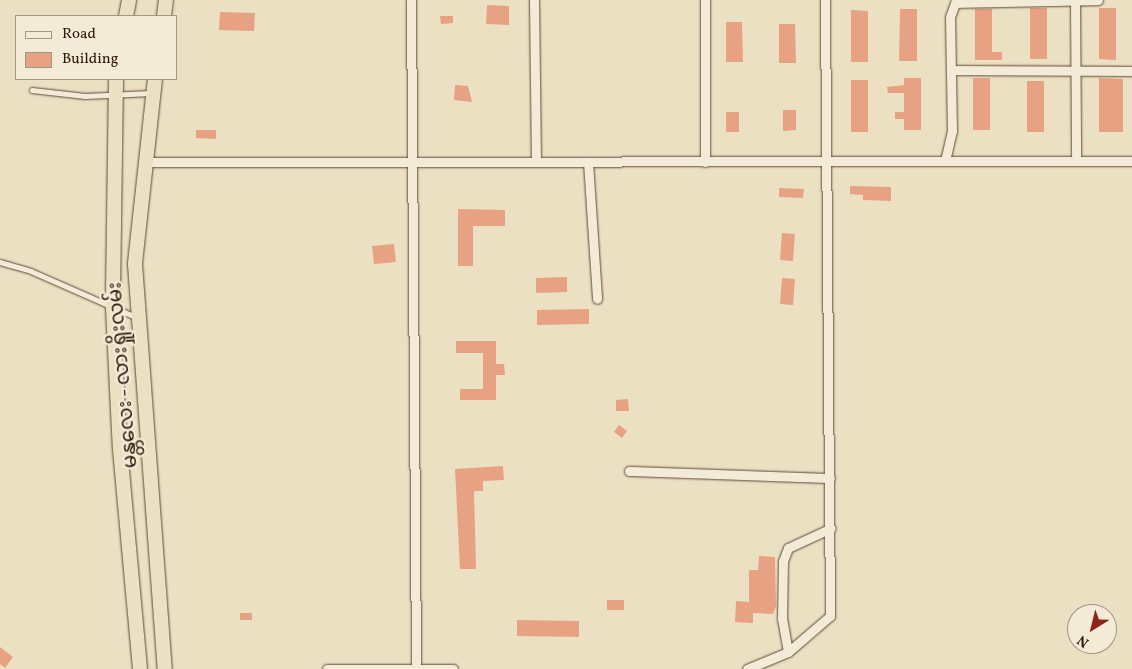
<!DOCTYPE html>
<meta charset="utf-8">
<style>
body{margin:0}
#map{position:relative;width:1132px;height:669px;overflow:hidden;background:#ece0c3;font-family:Vollkorn,"Noto Sans Myanmar",serif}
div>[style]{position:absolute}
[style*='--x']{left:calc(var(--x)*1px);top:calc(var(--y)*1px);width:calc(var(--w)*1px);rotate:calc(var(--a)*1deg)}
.building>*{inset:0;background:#e6a283}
.roads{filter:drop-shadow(0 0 1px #5d4935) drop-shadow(0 0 1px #5d4935)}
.service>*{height:4.5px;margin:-2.25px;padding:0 2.25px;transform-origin:2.25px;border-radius:2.25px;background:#f3ebd8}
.minor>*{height:9px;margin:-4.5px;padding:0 4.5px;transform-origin:4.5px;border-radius:4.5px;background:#f3ebd8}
.trunk>*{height:14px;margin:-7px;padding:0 7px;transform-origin:7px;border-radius:7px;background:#ece0c3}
span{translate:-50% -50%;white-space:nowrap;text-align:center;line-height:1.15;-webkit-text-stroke:4.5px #f3ebd8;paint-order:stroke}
.street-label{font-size:20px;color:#2d1706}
.legend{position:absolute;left:15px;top:15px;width:162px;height:65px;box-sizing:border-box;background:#f3ebd8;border:1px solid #a49684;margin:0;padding:6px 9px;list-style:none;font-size:15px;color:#2d1706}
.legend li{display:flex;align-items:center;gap:10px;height:25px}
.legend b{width:25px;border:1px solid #a49684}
.north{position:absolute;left:1067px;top:604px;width:50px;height:50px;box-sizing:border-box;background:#f3ebd8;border:1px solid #a49684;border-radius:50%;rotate:216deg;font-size:14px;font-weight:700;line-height:20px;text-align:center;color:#2d1706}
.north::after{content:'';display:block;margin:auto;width:18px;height:22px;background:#8f2418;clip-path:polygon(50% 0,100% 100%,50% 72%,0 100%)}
</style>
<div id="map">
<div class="building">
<i style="clip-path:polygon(487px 5px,509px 6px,509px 25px,486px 24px)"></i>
<i style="clip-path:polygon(1030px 8px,1047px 8px,1047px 59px,1030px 59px)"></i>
<i style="clip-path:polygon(1099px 8px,1116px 8px,1116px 60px,1099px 59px)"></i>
<i style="clip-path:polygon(900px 9px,917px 9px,917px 61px,899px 61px)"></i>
<i style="clip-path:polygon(975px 9px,992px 9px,992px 52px,1002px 52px,1002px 60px,975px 60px)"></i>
<i style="clip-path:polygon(851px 10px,868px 11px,868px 62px,851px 62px)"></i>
<i style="clip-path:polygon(220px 12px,255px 13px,254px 31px,219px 30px)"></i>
<i style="clip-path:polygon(440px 16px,453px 16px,453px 23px,441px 24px)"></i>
<i style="clip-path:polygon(726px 22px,742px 22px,743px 62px,726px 62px)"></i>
<i style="clip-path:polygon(779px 24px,795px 24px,796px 63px,779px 63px)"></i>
<i style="clip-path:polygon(904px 78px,921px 78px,921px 130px,904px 130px,904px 119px,895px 119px,895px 112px,904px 112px,904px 93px,888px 93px,887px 87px,904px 85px)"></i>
<i style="clip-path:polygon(973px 78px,990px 78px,990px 130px,973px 130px)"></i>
<i style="clip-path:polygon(1099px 78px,1123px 79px,1123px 132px,1099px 132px)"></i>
<i style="clip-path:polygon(851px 80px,868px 80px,868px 132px,851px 132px)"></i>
<i style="clip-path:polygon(1027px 81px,1044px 81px,1044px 132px,1027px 132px)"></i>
<i style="clip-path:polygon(455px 85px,468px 86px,472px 102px,454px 100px)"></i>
<i style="clip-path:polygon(783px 110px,796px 110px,796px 130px,783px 131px)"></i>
<i style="clip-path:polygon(726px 112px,739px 112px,739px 132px,726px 132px)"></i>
<i style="clip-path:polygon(196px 130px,216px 130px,216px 139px,196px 138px)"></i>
<i style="clip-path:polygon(850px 186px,891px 187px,891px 201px,863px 200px,863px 195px,850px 194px)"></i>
<i style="clip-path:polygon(779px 188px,804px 189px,803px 198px,779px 197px)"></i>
<i style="clip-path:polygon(458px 209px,505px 210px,505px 226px,473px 226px,473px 266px,458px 266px)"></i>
<i style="clip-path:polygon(782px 233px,795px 234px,793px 261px,780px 260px)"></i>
<i style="clip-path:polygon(394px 244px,396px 262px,374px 264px,372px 246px)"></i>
<i style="clip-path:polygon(567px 277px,567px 292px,536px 293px,536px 278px)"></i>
<i style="clip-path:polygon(782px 278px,795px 279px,793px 305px,780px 304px)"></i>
<i style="clip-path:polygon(589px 309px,589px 324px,537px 325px,537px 310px)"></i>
<i style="clip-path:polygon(456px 341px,496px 341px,496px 364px,504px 364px,505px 375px,496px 375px,496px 400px,460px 400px,460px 389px,483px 389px,483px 353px,456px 353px)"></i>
<i style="clip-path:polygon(628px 399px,629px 411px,616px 411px,616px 400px)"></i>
<i style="clip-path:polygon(619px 425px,627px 431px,622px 438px,614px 432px)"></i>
<i style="clip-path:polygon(503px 466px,504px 480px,483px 481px,483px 491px,474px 491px,476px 569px,460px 569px,455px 469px)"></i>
<i style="clip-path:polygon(759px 556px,775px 557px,776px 606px,773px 614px,753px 613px,753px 623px,735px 622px,736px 601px,749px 602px,749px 570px,758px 570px)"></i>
<i style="clip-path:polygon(607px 600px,624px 600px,624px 610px,607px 610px)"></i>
<i style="clip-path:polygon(240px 613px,252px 613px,252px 620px,240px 620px)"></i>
<i style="clip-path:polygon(517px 620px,579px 621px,579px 637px,517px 636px)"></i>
<i style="clip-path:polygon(0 647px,13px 657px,5px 668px,0 664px)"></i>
</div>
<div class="roads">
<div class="service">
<i style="--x:32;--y:90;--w:53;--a:6.5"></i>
<i style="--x:85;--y:96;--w:66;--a:-2.6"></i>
<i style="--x:0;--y:262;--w:32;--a:16"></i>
<i style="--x:31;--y:271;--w:115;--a:23.7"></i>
</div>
<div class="minor">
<i style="--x:411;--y:0;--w:668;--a:89.57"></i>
<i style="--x:534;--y:0;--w:161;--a:89.3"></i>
<i style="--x:1075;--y:0;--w:161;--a:89.6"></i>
<i style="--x:951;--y:70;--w:181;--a:0.3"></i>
<i style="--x:945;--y:161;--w:31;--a:-77"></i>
<i style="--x:952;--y:131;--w:114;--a:-91"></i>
<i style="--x:950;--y:17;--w:15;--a:-70"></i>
<i style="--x:955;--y:3;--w:143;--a:-1.2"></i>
<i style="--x:145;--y:162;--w:987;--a:-0.06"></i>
<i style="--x:588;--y:162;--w:137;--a:86.2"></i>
<i style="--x:705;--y:162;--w:162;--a:-90"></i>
<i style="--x:629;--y:471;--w:201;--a:2"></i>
<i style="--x:788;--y:652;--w:34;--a:-100"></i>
<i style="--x:782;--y:619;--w:58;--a:-89"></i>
<i style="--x:783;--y:561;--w:14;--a:-69"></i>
<i style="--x:788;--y:548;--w:47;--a:-24.9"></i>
<i style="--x:327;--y:669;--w:126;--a:0"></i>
<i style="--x:747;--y:669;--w:44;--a:-22.5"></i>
<i style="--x:788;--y:652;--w:55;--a:-40.6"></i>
<i style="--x:830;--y:616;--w:616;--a:-90.47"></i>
</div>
<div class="trunk">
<i style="--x:126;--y:16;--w:16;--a:-79"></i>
<i style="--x:164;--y:16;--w:16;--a:-83"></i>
<i style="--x:116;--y:79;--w:229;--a:90.8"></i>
<i style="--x:113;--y:308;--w:141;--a:87.2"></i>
<i style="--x:120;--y:449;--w:221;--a:84.8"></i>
<i style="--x:155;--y:79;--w:186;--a:96.2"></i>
<i style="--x:135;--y:264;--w:406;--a:85.8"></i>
</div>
</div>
<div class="street-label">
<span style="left:124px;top:375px;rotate:-95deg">မန္တလေး - လားရှိုးလမ်း</span>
</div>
<ul class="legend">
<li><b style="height:6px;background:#f3ebd8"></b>Road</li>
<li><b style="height:14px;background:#e6a283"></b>Building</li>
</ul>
<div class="north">N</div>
</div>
